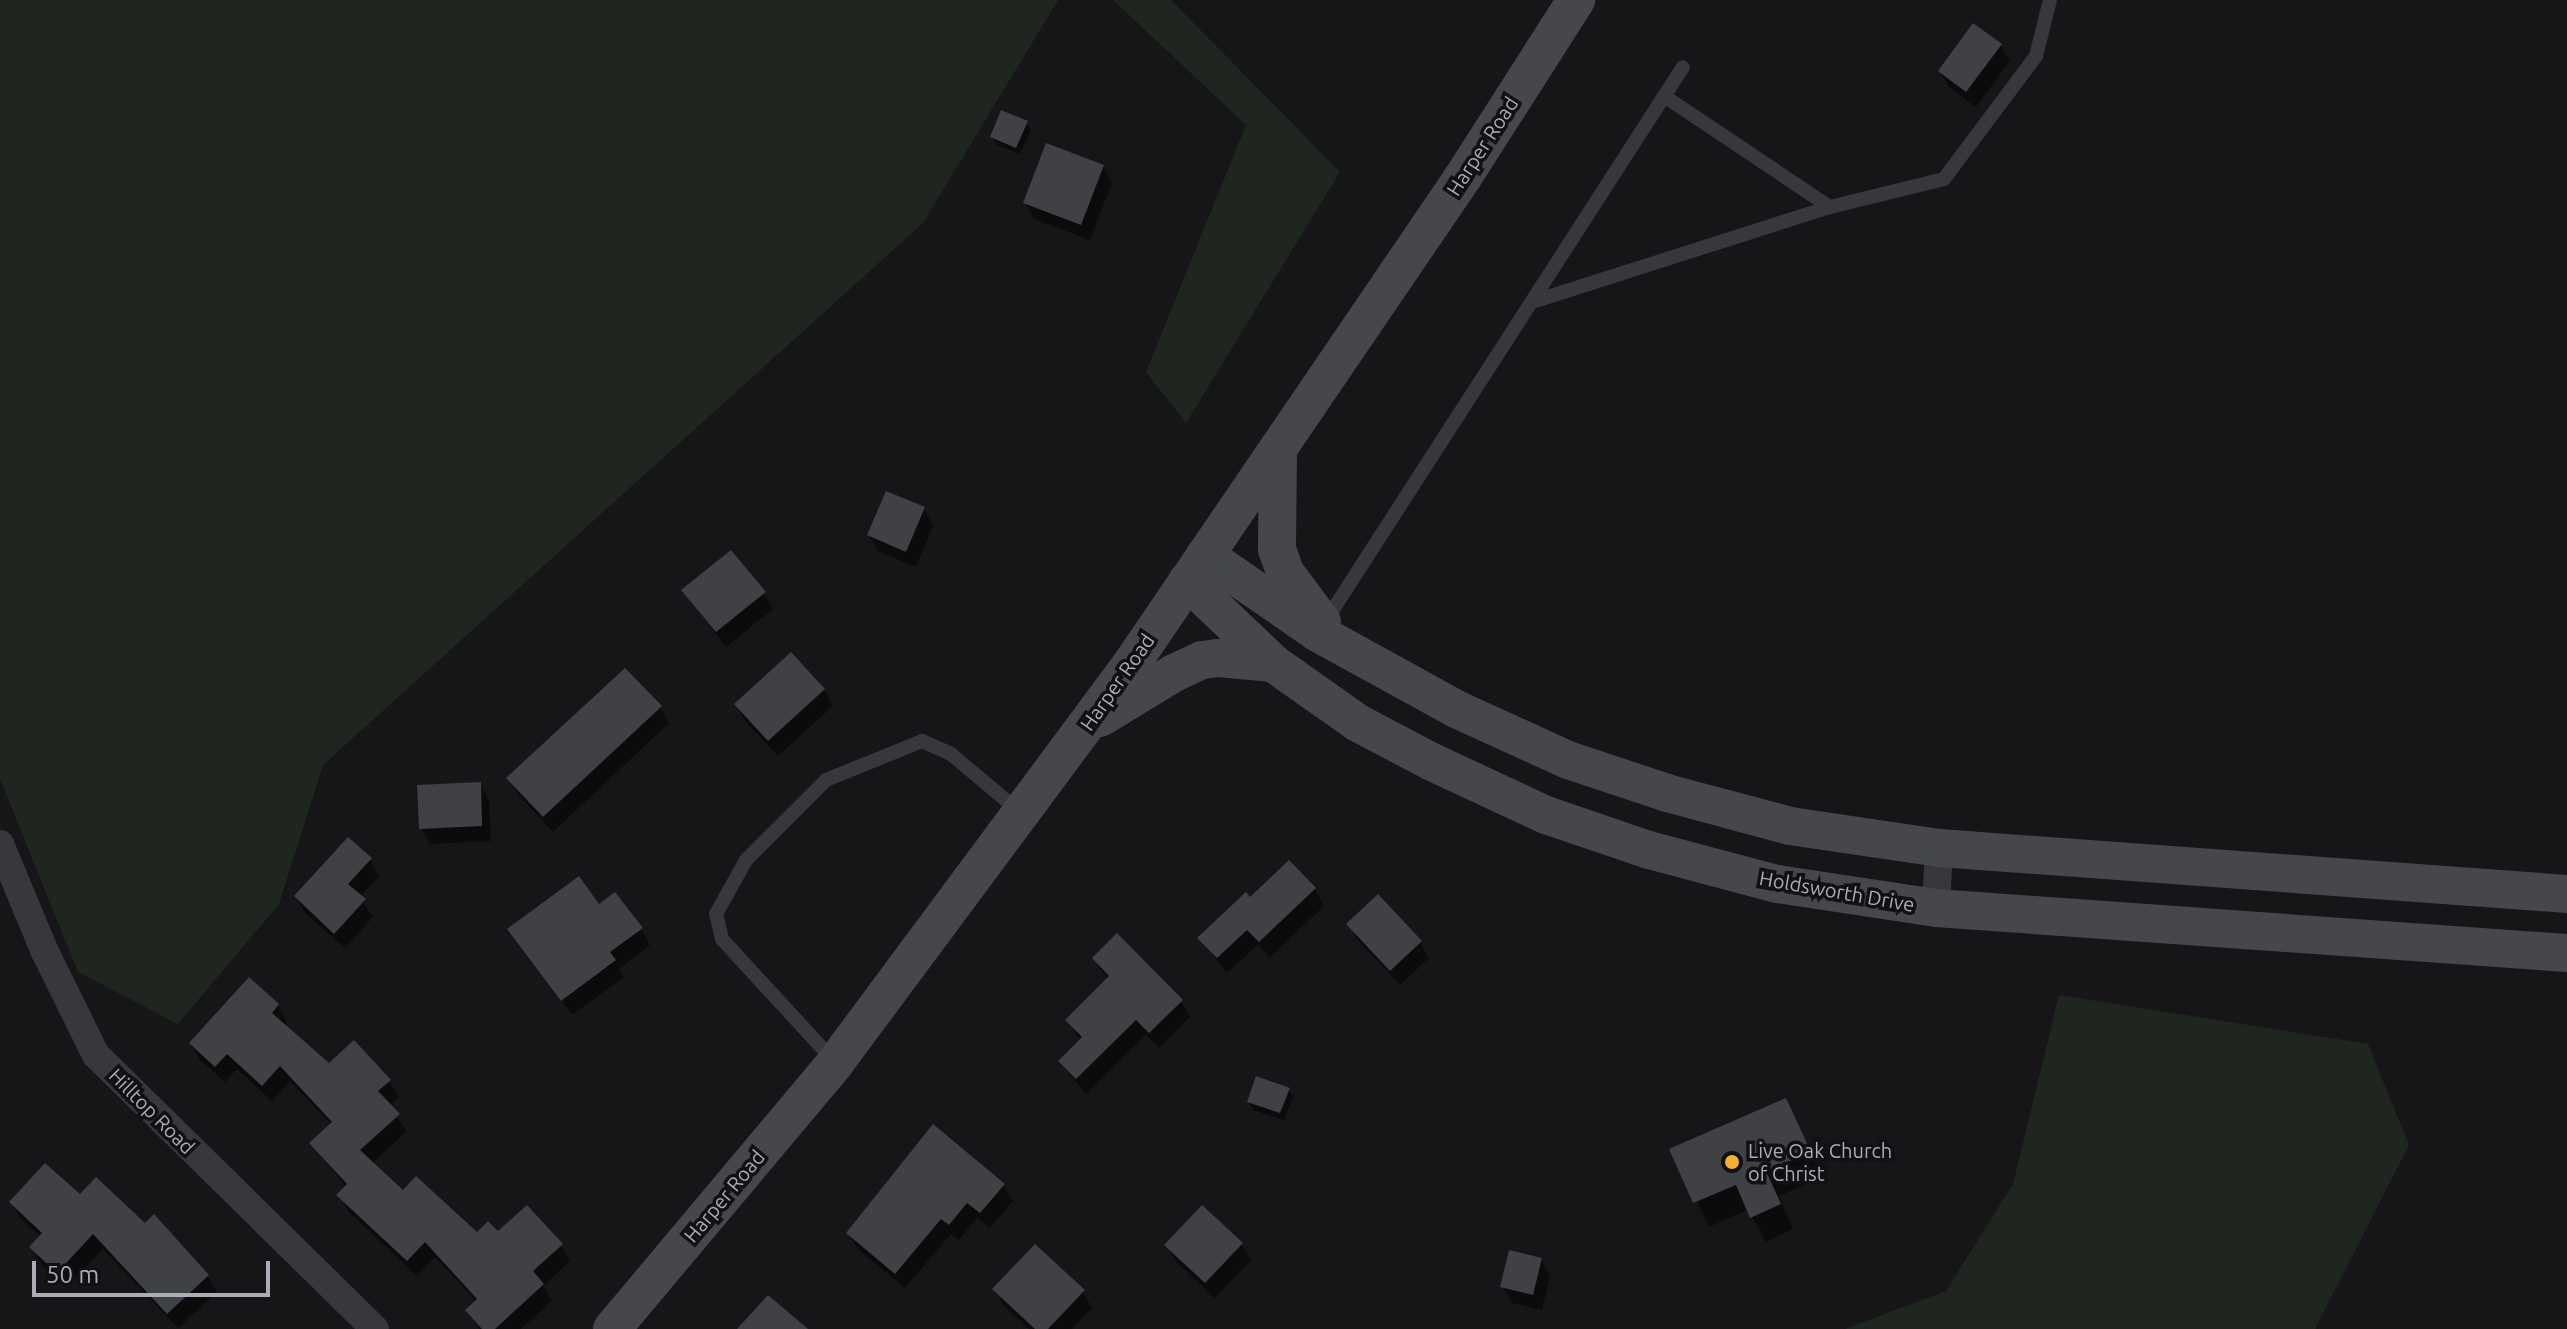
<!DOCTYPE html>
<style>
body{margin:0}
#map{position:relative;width:2567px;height:1329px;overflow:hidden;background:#161618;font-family:Ubuntu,sans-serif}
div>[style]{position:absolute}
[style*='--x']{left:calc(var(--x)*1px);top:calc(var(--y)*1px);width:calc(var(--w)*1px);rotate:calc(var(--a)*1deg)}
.green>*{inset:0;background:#1e261f}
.shadow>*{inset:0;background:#0007}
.building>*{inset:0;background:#404145}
.service>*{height:14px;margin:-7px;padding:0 7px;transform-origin:7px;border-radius:7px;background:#37383d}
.minor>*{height:28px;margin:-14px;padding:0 14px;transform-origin:14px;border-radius:14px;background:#37383d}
.secondary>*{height:38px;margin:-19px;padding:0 19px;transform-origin:19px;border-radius:19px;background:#45474d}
.dots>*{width:22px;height:22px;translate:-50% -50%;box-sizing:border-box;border:4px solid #111113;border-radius:50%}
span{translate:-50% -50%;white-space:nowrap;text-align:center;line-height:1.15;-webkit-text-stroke:7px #111113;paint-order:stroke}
.street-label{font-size:20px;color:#a8adb8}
.poi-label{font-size:20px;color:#a8adb8}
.left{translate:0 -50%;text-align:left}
.scale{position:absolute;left:32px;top:1261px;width:238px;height:36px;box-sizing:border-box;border:4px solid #a8adb8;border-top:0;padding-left:10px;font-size:24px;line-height:28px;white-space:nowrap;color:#a8adb8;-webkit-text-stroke:6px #111113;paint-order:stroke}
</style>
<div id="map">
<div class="green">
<i style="clip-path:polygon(0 0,1058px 0,923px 223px,323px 765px,279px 904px,178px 1024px,78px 972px,0 779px)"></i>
<i style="clip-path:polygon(1113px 0,1171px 0,1340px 172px,1186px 423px,1146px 372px,1246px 125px)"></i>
<i style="clip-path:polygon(2059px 995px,2368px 1044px,2409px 1145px,2315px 1329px,1845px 1329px,1946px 1291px,2013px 1184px)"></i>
</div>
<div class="shadow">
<i style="clip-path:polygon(2000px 45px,2010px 61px,1976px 107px,1949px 87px,1940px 71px)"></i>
<i style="clip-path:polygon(1026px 122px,1031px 130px,1020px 154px,997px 145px,992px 137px)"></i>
<i style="clip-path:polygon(1103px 166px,1112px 183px,1090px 240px,1034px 219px,1025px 203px)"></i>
<i style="clip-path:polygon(924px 509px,933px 525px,916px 567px,878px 551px,869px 535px)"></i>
<i style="clip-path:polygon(684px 591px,764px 593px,773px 609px,726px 647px)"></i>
<i style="clip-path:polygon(824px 690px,833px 706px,778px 756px,745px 721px,736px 705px)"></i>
<i style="clip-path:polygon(660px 707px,669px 723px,553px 832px,518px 794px,509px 778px)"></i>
<i style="clip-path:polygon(480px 784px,489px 800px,491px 841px,430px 844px,421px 828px)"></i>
<i style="clip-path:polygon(370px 860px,379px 876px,360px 897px,373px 917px,345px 948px,305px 913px,296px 896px)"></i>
<i style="clip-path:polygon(1289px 863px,1315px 890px,1324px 906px,1270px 957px,1258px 945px,1227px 973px,1200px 938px,1250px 900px)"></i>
<i style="clip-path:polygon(599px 906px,641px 929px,650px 945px,619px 969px,624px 977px,572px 1015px,510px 930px)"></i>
<i style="clip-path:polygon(1349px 924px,1420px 942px,1429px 958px,1400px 985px,1358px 940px)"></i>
<i style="clip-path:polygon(1094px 959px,1181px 1001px,1190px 1017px,1159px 1048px,1146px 1035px,1086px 1094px,1060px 1062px,1081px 1041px,1067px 1020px,1108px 980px)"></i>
<i style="clip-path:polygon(249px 980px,278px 1006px,287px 1022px,284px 1026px,329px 1065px,389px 1081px,399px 1097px,389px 1106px,407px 1131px,372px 1164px,403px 1193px,476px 1235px,497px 1234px,561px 1245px,570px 1261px,543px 1286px,552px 1301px,521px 1329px,479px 1329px,468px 1310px,477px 1302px,435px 1257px,417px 1276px,348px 1211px,339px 1195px,346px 1187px,312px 1144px,332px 1125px,290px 1081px,272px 1101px,237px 1069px,225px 1082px,200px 1060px,191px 1044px)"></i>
<i style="clip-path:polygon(1288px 1089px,1293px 1097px,1284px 1120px,1253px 1110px,1249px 1102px)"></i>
<i style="clip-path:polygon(1786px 1100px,1823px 1177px,1779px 1196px,1793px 1229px,1766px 1242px,1748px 1210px,1709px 1227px,1672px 1150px)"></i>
<i style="clip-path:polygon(1003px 1185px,1013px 1201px,990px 1228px,977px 1218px,959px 1240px,951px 1234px,905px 1288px,858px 1249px,848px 1233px)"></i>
<i style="clip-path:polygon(80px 1197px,145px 1225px,154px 1217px,208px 1276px,217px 1292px,178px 1328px,103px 1249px,67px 1288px,41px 1264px,31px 1247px,41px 1237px,20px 1218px,11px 1202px)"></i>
<i style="clip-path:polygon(1241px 1244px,1251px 1260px,1215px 1298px,1176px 1262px,1167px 1245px)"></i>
<i style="clip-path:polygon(1541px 1259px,1550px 1276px,1542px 1310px,1512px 1303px,1502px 1286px)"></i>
<i style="clip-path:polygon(995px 1290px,1083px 1292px,1092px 1308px,1072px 1329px,1029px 1329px,1004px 1306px)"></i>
</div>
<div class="building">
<i style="clip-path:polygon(1973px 23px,2002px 44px,1966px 92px,1938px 71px)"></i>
<i style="clip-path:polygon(1001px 110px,1028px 121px,1016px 148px,990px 137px)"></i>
<i style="clip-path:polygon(1046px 143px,1104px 165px,1081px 225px,1023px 203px)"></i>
<i style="clip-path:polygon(886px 491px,925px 507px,906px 552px,867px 535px)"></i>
<i style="clip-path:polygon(731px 550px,766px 592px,716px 632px,681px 590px)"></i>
<i style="clip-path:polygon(791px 652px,825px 689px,768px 741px,734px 704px)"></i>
<i style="clip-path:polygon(625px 668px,662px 706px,543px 817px,506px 778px)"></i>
<i style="clip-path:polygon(481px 782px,482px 826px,419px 829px,417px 785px)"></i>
<i style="clip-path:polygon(348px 837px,372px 858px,348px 884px,366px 899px,334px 934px,294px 896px)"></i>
<i style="clip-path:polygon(1289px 860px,1316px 888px,1259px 942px,1247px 930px,1217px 958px,1197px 938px,1246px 892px,1250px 897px)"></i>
<i style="clip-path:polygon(579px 876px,599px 904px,615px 892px,643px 928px,610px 952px,616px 960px,561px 1001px,507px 929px)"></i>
<i style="clip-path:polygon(1378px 894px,1422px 941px,1390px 971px,1346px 924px)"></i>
<i style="clip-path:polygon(1117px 933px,1183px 1000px,1149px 1033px,1136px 1020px,1076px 1079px,1058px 1061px,1082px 1037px,1065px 1020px,1109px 976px,1092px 958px)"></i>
<i style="clip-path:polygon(249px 977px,279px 1004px,272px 1013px,329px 1063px,354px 1040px,391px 1080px,378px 1091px,400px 1114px,360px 1150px,403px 1190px,416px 1176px,477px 1232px,488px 1221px,498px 1231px,527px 1205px,563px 1244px,533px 1271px,544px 1284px,495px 1329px,482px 1329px,465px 1310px,477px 1299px,425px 1242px,407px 1261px,336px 1195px,347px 1184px,309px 1143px,332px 1122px,280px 1066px,262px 1086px,227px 1054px,215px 1067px,189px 1043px)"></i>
<i style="clip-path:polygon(1256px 1076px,1290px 1088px,1280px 1113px,1247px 1102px)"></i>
<i style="clip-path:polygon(1786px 1098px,1811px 1152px,1766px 1171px,1781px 1204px,1750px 1218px,1736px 1185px,1693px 1203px,1669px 1149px)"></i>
<i style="clip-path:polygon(933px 1124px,1005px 1184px,980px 1213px,967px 1203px,949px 1225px,941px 1219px,895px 1274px,846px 1233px)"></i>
<i style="clip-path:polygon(45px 1163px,80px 1194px,96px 1177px,145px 1223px,154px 1214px,209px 1275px,167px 1314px,93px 1234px,57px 1273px,29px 1247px,42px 1233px,9px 1202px)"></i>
<i style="clip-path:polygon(1202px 1205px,1243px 1243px,1205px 1283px,1164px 1245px)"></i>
<i style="clip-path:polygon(1035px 1244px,1085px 1290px,1048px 1329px,1035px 1329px,992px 1289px)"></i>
<i style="clip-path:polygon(1509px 1250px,1542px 1258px,1533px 1295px,1500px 1287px)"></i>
<i style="clip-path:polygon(768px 1295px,808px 1329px,737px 1329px)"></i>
</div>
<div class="service">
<i style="--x:1664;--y:96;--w:200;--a:33.8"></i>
<i style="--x:1830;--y:207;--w:117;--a:-13.8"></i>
<i style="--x:1944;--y:179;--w:154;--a:-53.2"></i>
<i style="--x:2036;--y:56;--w:58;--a:-76"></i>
<i style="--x:1532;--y:302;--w:313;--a:-17.7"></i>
<i style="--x:1325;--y:622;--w:660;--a:-57.18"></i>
<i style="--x:835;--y:1062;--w:167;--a:-132.6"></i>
<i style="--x:722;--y:939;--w:26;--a:-103"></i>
<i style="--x:716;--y:914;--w:62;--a:-60.9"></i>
<i style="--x:746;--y:860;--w:113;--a:-45"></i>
<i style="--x:826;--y:780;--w:104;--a:-22.1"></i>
<i style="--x:922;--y:741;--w:32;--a:24"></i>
<i style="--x:951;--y:754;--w:92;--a:40.1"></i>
</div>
<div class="minor">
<i style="--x:0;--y:844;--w:117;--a:67.4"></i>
<i style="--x:45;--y:952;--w:115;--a:63.7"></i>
<i style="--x:96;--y:1055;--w:391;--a:44.5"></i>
<i style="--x:1936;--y:908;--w:60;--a:-87.1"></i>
</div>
<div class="secondary">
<i style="--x:1278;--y:449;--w:100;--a:90.6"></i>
<i style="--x:1277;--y:549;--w:24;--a:71"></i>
<i style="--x:1285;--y:572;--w:62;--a:53.5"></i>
<i style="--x:1205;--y:555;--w:137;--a:34.6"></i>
<i style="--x:1318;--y:633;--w:158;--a:28.8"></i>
<i style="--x:1456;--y:709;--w:123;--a:24.5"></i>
<i style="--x:1568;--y:760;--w:104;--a:18.4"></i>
<i style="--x:1667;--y:793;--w:127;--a:15"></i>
<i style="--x:1790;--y:826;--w:151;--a:8.4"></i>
<i style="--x:1939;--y:848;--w:630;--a:4.19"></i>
<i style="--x:1187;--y:581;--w:119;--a:43.6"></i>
<i style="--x:1273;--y:663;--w:104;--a:35.2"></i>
<i style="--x:1358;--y:723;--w:81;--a:27.8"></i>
<i style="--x:1430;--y:761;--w:128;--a:25"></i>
<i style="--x:1546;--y:815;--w:109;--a:18.8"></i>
<i style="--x:1649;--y:850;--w:132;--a:14.9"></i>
<i style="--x:1777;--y:884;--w:161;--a:8.6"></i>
<i style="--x:1936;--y:908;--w:633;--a:4.08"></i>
<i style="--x:1100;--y:718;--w:87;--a:-31.3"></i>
<i style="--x:1174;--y:673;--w:31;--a:-25"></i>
<i style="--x:1202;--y:660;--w:17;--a:-7"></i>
<i style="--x:1219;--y:658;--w:54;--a:5.3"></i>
<i style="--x:612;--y:1329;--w:347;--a:-50"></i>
<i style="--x:835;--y:1063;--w:498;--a:-53.4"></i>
<i style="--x:1132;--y:663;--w:588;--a:-55.74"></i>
<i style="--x:1463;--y:177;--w:210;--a:-57.4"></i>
</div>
<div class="dots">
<i style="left:1732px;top:1162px;background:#f2b134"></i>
</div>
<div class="street-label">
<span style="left:1482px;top:146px;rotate:-57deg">Harper Road</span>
<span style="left:1117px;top:682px;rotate:-55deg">Harper Road</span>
<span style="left:1837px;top:891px;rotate:10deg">Holdsworth Drive</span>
<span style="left:152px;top:1111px;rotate:45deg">Hilltop Road</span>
<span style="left:724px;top:1196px;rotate:-50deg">Harper Road</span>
</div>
<div class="poi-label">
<span class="left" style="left:1748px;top:1162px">Live Oak Church<br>of Christ</span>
</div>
<div class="scale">50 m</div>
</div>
